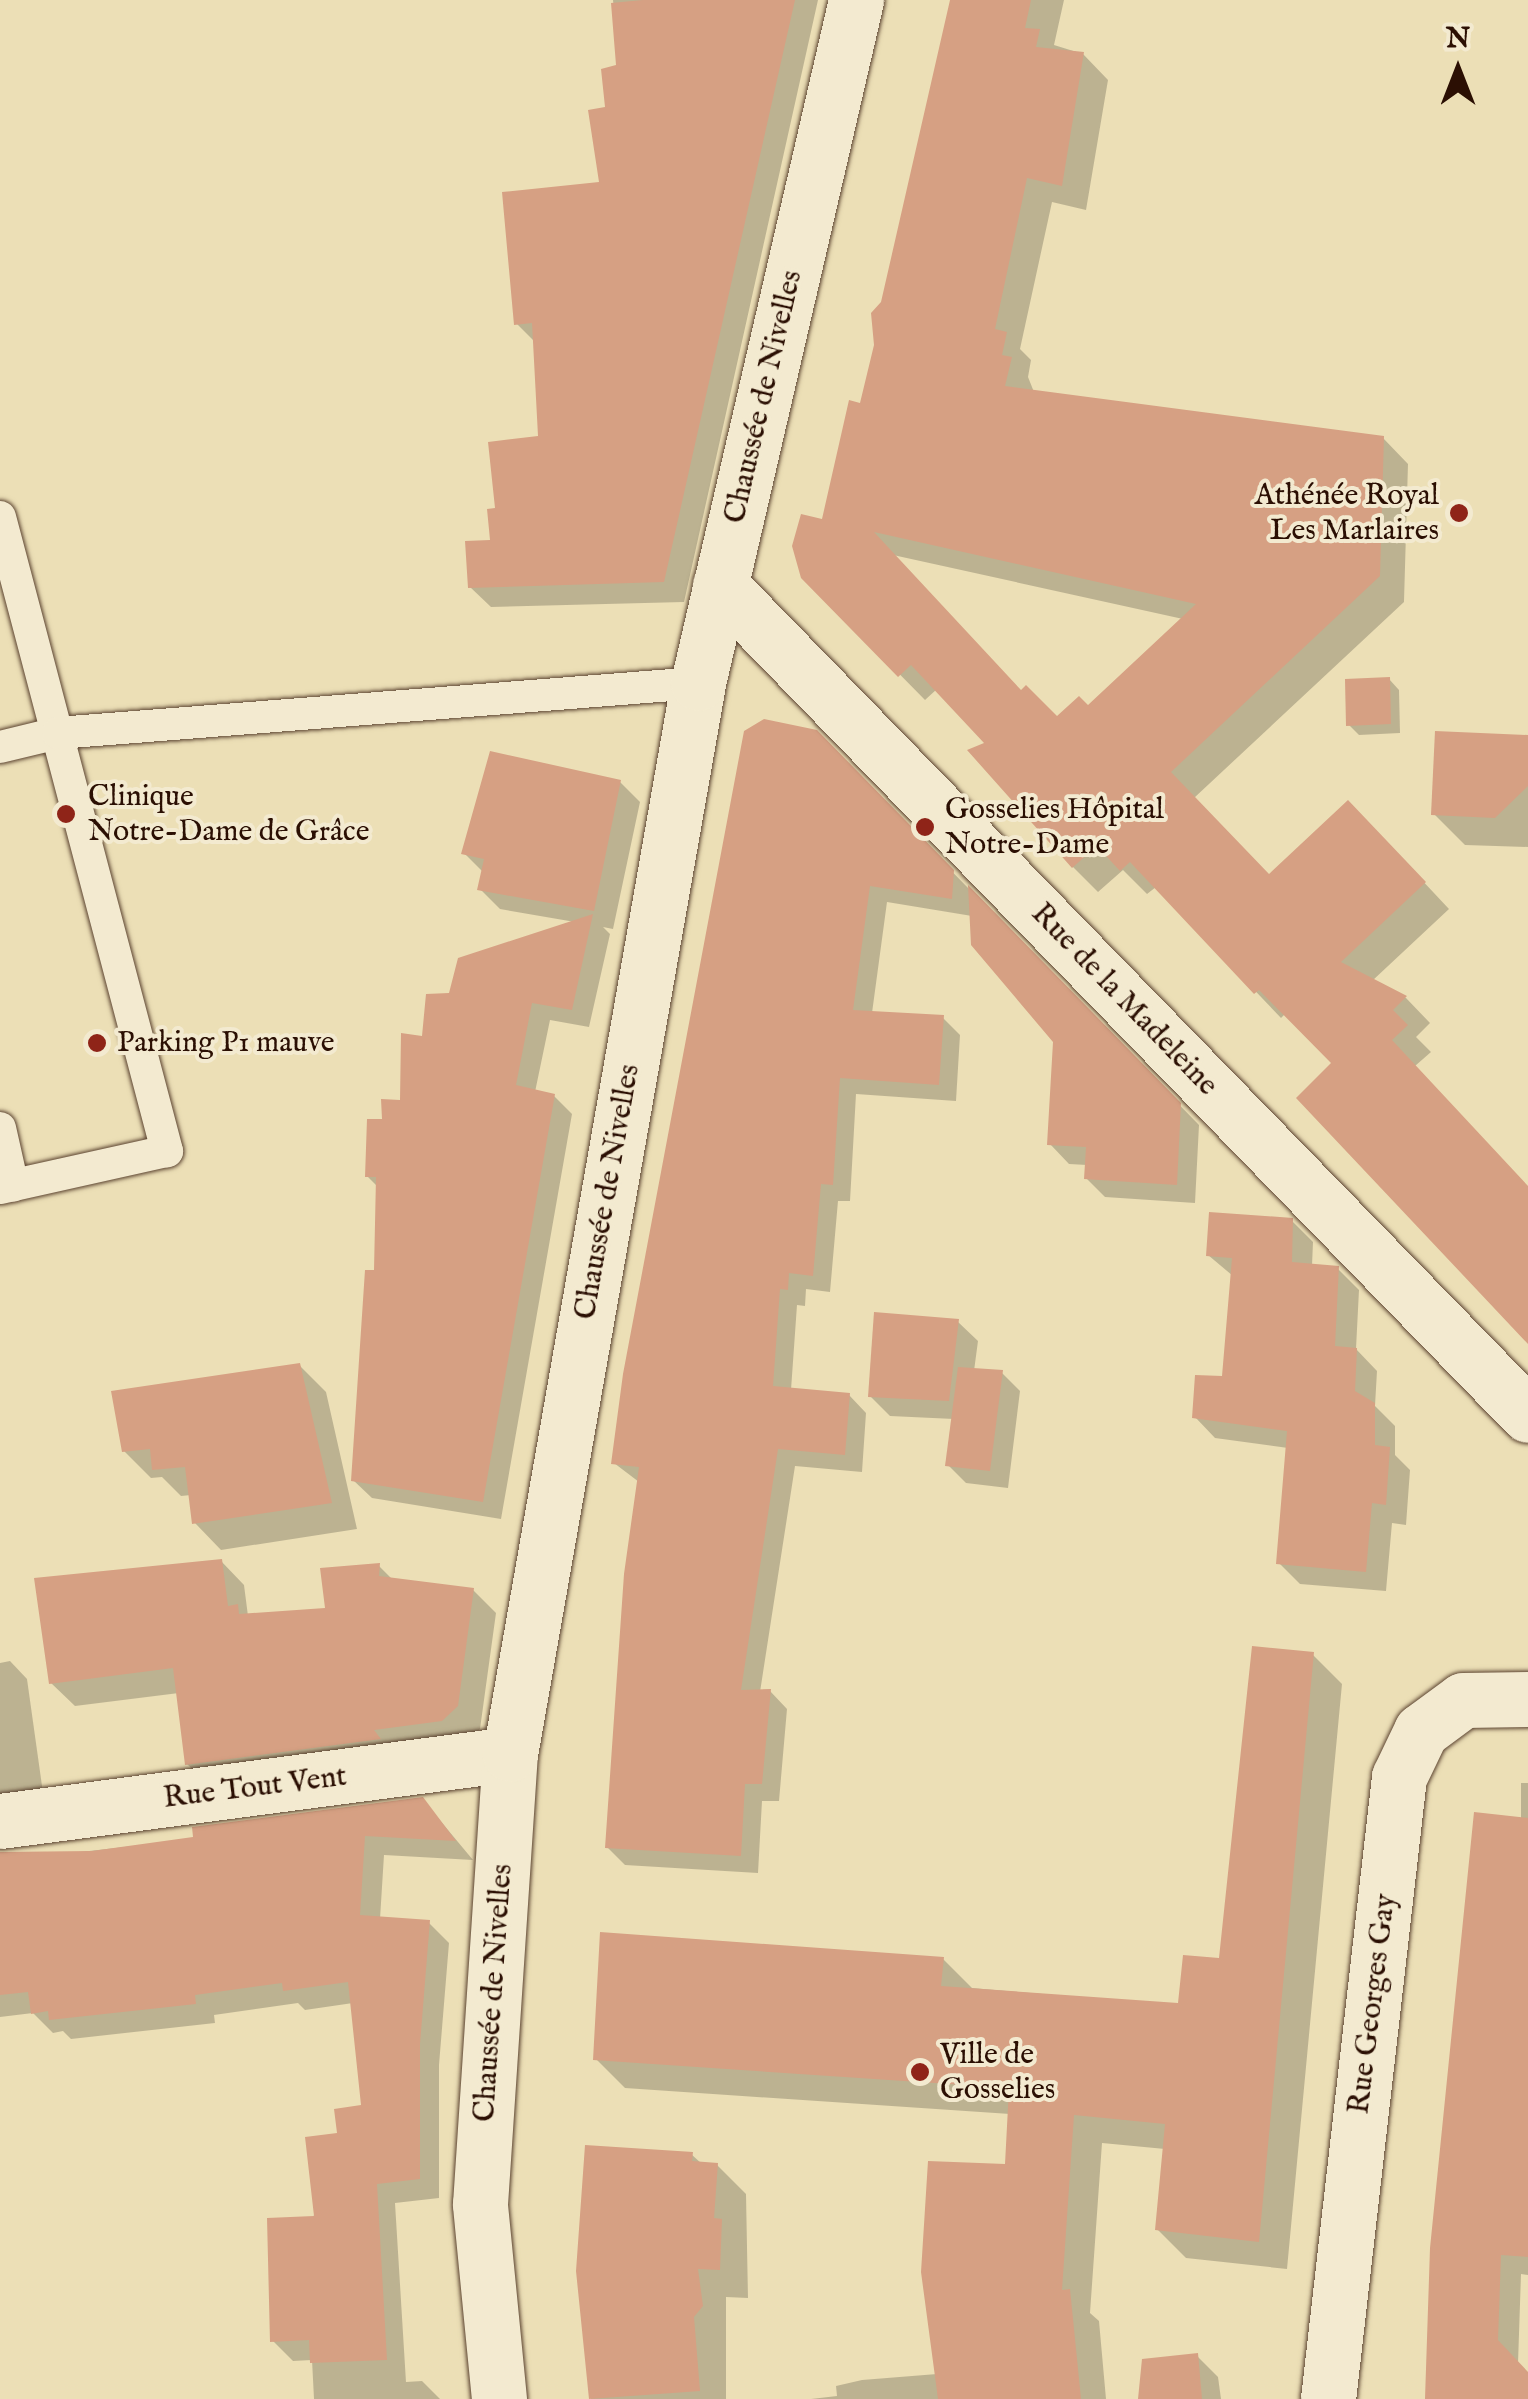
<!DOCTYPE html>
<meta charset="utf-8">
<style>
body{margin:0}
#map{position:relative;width:1528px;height:2399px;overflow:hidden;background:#ecdfb6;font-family:"IM FELL English",serif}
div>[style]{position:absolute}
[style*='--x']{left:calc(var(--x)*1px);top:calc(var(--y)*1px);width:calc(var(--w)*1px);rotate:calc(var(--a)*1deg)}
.shadow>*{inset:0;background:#0003}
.building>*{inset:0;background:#d6a083}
.roads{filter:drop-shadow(0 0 2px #5b4330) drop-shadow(0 0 2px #5b4330)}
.service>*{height:32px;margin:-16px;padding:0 16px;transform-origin:16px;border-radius:16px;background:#f3ead0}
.minor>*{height:55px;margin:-27.5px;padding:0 27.5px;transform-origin:27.5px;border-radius:27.5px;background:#f3ead0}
.secondary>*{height:55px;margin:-27.5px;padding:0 27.5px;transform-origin:27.5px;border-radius:27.5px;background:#f3ead0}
.dots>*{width:28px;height:28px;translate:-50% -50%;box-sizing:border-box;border:5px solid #f3ead0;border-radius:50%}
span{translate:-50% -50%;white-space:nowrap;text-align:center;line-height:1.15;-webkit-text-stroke:8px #f3ead0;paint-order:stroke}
.street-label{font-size:30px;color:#2b0f03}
.poi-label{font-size:30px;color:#2b0f03}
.right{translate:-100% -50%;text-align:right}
.left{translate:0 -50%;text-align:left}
.north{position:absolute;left:1408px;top:20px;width:100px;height:100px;-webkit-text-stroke:8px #f3ead0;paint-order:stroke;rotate:0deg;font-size:28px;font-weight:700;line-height:40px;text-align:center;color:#2b0f03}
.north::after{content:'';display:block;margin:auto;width:35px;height:45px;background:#2b0f03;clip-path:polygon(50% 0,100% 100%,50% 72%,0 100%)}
</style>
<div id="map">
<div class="shadow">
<i style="clip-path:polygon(613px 0,818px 0,684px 602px,491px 607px,470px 587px,493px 542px,498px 511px,540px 439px,535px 342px,517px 324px,602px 184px,607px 109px,619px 67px)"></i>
<i style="clip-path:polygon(evenodd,952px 0,1064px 0,1054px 45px,1083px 54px,1108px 80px,1086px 210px,1052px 202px,1020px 349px,1031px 360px,1028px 377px,1034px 392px,1383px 438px,1408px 464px,1404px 602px,1194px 798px,1269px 877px,1373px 828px,1449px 909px,1372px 981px,1406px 998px,1430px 1023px,1416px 1037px,1431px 1052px,1415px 1066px,1528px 1189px,1528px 1340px,1335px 1063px,1285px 1014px,1281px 1018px,1156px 887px,1147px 894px,1123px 870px,1098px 892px,1073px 867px,988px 744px,937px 689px,925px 700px,803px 576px,862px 406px,952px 0,893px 555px,1183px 619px,1088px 708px,1057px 720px,1021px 693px,893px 555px)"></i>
<i style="clip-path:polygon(1389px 679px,1399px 690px,1400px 733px,1359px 735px,1349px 725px)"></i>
<i style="clip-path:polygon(816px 732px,1199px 1125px,1195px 1203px,1105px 1197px,1086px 1178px,1087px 1165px,1069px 1164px,1050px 1144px,1055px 1042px,972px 916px,887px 902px,872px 1013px,943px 1018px,960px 1035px,956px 1101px,856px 1094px,850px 1201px,838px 1201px,830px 1292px,806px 1289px,805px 1306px,797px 1305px,791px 1390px,849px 1395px,866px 1413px,862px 1472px,795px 1466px,760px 1692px,770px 1691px,787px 1709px,779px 1801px,762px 1801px,758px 1873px,625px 1865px,607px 1847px,639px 1482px,614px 1463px)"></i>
<i style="clip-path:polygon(1528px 748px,1528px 847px,1465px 845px,1434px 814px)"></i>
<i style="clip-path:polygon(620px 782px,640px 802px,613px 929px,603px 927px,610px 934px,589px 1027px,550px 1020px,535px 1092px,554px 1096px,572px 1114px,501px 1519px,372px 1498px,353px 1480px,376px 1272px,379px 1188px,367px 1176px,385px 1122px,402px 1103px,424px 1039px,451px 995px,575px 922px,500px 909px,480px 889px,484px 873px,464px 853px)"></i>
<i style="clip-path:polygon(1292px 1221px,1313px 1242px,1312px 1266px,1338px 1269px,1359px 1290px,1356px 1349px,1377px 1371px,1375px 1406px,1395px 1426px,1395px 1455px,1410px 1470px,1406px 1525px,1392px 1523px,1386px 1591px,1300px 1584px,1279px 1563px,1288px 1448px,1215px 1438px,1195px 1417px,1225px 1379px,1233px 1276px,1208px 1255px)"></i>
<i style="clip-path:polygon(957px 1321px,978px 1341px,974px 1371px,1002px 1373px,1020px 1391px,1008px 1488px,966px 1483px,948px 1465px,954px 1419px,890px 1416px,870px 1396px)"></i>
<i style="clip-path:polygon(299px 1365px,326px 1392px,357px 1529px,221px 1550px,195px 1523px,191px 1495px,181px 1496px,162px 1477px,151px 1478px,124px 1451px)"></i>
<i style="clip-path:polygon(221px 1561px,244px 1585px,248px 1616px,328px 1611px,379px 1566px,393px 1580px,473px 1590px,496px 1613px,480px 1729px,466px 1743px,211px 1787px,187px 1764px,179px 1693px,75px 1706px,51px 1683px)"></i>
<i style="clip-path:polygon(1313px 1655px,1342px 1684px,1287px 2269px,1186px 2258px,1157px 2229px,1165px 2149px,1102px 2143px,1090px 2313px,1099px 2321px,1106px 2399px,811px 2399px,837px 2396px,836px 2386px,862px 2380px,937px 2374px,1008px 2166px,1010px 2114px,625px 2088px,596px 2059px,943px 1959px,972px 1988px,1180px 2006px,1221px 1961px)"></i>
<i style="clip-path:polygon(10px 1661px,27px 1679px,43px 1793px,0 1799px,0 1663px)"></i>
<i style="clip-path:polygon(1521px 1783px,1528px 1783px,1528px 2275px,1521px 2274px,1518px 2364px,1528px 2374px,1528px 2399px,1428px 2399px,1521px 1820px)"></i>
<i style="clip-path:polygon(423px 1800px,473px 1860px,384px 1855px,380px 1919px,429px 1923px,449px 1943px,439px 2065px,439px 2198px,395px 2203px,406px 2382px,422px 2381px,440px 2399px,314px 2399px,312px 2360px,293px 2361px,273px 2341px,340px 2135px,364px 2107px,353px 2003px,305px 2010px,298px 2003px,214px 2015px,215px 2023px,71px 2039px,63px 2031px,53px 2033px,33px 2013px,0 2017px,0 1861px,196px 1839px)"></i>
<i style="clip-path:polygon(691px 2154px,702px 2164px,717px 2165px,746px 2194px,748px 2298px,726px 2297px,726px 2399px,591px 2399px,579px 2271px)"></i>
<i style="clip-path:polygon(1197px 2356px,1218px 2377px,1221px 2399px,1140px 2399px)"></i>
</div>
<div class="building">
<i style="clip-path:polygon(643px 0,795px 0,664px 582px,468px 588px,465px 541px,490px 540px,487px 509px,495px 508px,488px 442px,538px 436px,532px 323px,514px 325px,502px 192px,599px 182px,588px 110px,605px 107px,601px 69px,616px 65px,611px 3px)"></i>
<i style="clip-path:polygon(evenodd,950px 0,1031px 0,1025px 28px,1040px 29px,1036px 47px,1084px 52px,1062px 186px,1027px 178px,995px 329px,1007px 332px,1002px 355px,1012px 357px,1005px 386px,1384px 436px,1380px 576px,1171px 772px,1269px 874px,1348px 800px,1426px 882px,1341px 962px,1407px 996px,1393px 1010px,1408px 1025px,1392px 1040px,1528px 1186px,1528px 1344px,1296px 1098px,1331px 1063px,1259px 990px,1254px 994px,1130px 862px,1120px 871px,1097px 846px,1072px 868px,967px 750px,984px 743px,911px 665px,898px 677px,801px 578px,792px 546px,801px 514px,822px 519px,849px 400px,860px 403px,874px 345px,871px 313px,881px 302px,950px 0,874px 532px,1196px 604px,1088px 705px,1079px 696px,1057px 716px,1026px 685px,1021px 690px,874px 532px)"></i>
<i style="clip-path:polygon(1390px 677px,1391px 724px,1346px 726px,1345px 679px)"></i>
<i style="clip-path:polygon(764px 719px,817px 730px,954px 870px,952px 899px,870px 886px,853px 1010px,944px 1015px,939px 1085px,840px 1078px,833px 1185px,821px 1184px,813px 1276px,789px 1273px,788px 1290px,780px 1289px,773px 1386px,850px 1393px,845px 1455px,778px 1449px,741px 1690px,771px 1689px,762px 1784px,745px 1784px,741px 1856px,605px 1848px,624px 1574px,639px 1467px,611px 1464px,623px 1374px,744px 731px)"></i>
<i style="clip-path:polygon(1435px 731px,1528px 735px,1528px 786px,1495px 818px,1431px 815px)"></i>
<i style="clip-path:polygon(490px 751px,621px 780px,594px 911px,477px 890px,484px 859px,461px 854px)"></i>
<i style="clip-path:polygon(968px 885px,1181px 1103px,1177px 1185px,1084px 1179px,1086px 1147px,1047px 1145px,1053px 1042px,971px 945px)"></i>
<i style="clip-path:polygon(593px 914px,572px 1010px,532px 1003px,516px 1085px,555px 1094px,483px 1502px,351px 1481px,365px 1270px,374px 1270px,376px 1177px,365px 1177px,367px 1119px,382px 1119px,381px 1099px,400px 1100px,401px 1033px,422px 1036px,426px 994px,449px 993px,458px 958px)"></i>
<i style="clip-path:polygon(1209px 1212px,1293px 1218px,1292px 1262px,1339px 1266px,1335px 1346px,1357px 1348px,1355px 1391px,1375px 1403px,1375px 1445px,1390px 1447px,1386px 1505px,1372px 1503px,1366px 1572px,1276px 1564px,1287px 1431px,1192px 1418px,1195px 1375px,1222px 1376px,1232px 1258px,1206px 1256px)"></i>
<i style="clip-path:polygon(874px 1312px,959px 1319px,949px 1401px,868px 1397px)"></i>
<i style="clip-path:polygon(300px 1363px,332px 1503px,192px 1524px,185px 1467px,152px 1470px,150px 1449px,122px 1452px,111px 1391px)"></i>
<i style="clip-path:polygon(958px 1367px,1003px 1370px,990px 1471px,945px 1466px)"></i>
<i style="clip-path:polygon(222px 1559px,228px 1606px,238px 1604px,239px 1614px,325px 1608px,320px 1568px,380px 1563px,379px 1576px,474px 1588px,458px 1706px,442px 1721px,374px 1730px,381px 1739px,185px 1765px,173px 1668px,49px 1684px,34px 1578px)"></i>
<i style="clip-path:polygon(1252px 1646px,1314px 1652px,1259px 2242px,1155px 2230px,1165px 2124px,1074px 2115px,1062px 2290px,1070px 2289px,1081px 2399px,938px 2399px,921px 2272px,928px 2161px,1005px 2164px,1009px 2088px,593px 2060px,600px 1932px,944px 1957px,941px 1986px,1178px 2003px,1183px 1955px,1219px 1958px)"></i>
<i style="clip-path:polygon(423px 1797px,456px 1841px,365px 1836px,360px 1915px,430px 1920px,420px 2044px,420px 2179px,377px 2184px,387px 2360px,310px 2363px,309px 2340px,270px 2342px,267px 2218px,314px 2216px,305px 2137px,337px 2133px,334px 2109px,361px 2105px,348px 1982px,283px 1991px,282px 1983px,195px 1995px,196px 2004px,49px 2020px,48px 2011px,31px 2014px,28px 1992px,0 1995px,0 1852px,92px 1851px,193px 1837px,192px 1827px)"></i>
<i style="clip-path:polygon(1474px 1812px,1528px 1818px,1528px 2257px,1501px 2255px,1498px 2340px,1528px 2372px,1528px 2399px,1425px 2399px,1430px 2248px)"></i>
<i style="clip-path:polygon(585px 2145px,693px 2152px,692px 2161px,718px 2163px,714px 2218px,722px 2219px,720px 2270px,698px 2269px,703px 2306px,694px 2317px,700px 2391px,589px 2399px,576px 2271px)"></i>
<i style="clip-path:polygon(1198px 2353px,1202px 2399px,1138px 2399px,1142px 2359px)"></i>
</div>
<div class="roads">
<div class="service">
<i style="--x:0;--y:517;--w:656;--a:75.24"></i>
<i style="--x:167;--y:1151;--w:171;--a:167.5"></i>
<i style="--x:0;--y:747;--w:60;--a:-13.6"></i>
<i style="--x:58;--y:733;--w:642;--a:-4.47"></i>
<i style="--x:0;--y:1128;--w:59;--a:77.4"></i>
</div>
<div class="minor">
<i style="--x:0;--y:1821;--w:514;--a:-7.48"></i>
<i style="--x:1328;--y:2399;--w:626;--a:-83.49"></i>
<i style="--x:1399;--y:1777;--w:51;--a:-64.4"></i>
<i style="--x:1421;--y:1731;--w:52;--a:-36.4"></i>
<i style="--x:1463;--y:1700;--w:65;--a:-0.9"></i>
</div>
<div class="secondary">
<i style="--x:720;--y:585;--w:1158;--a:45.77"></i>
<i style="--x:499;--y:2399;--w:196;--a:-95.6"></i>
<i style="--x:480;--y:2204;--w:451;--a:-86.2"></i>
<i style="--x:510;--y:1754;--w:1087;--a:-80.04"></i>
<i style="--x:698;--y:683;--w:701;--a:-76.97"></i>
</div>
</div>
<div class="dots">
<i style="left:1459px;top:513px;background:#8f2418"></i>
<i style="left:66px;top:814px;background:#8f2418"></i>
<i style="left:925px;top:827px;background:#8f2418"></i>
<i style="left:97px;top:1043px;background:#8f2418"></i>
<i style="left:920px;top:2072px;background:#8f2418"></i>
</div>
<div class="street-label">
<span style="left:764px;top:397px;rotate:-77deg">Chaussée de Nivelles</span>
<span style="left:1124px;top:1000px;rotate:46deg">Rue de la Madeleine</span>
<span style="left:608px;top:1192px;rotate:-80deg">Chaussée de Nivelles</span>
<span style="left:255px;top:1788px;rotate:-7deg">Rue Tout Vent</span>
<span style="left:494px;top:1993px;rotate:-86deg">Chaussée de Nivelles</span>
<span style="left:1373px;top:2004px;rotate:-83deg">Rue Georges Gay</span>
</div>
<div class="poi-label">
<span class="right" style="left:1439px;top:513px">Athénée Royal<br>Les Marlaires</span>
<span class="left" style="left:88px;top:814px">Clinique<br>Notre-Dame de Grâce</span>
<span class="left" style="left:945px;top:827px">Gosselies Hôpital<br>Notre-Dame</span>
<span class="left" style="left:117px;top:1043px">Parking P1 mauve</span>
<span class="left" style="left:940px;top:2072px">Ville de<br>Gosselies</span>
</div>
<div class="north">N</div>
</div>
